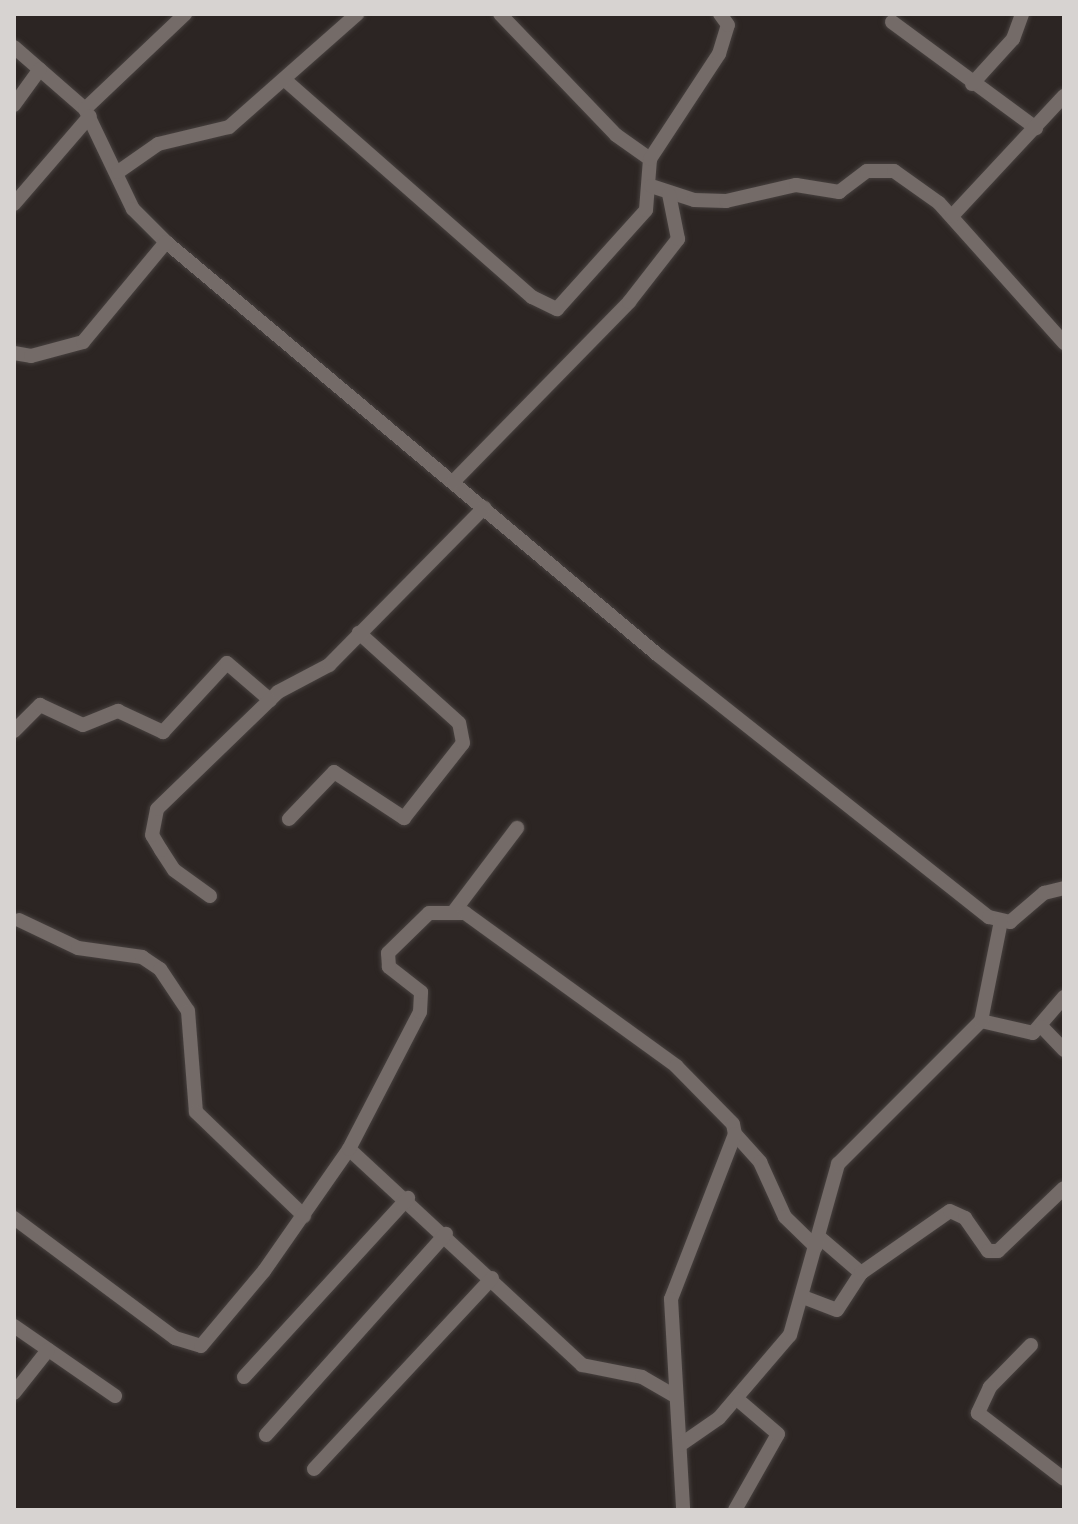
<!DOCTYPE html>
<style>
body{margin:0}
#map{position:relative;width:1078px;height:1524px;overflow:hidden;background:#2c2523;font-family:Barlow,sans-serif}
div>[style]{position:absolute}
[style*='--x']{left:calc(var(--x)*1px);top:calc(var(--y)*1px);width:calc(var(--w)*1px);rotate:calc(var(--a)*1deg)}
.roads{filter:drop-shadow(0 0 2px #47413f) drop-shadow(0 0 2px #47413f)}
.minor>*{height:14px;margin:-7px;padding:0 7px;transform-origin:7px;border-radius:7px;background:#746b68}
span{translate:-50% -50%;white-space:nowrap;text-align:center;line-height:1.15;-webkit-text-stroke:8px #2c2523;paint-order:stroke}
.frame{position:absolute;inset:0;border:16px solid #d7d3d1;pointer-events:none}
</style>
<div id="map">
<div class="roads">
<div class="minor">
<i style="--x:500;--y:14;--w:168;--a:46.2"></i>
<i style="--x:616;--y:135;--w:42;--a:35.2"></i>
<i style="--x:892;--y:22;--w:179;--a:36.4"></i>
<i style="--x:14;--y:47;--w:94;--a:41.1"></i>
<i style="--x:85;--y:109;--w:111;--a:64.4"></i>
<i style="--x:133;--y:209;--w:47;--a:45"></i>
<i style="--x:166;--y:242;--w:642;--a:40.01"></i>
<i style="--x:658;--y:655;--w:422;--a:38.4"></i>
<i style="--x:989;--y:917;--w:22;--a:13"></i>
<i style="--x:1010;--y:922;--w:45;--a:-40.5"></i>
<i style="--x:1044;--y:893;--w:21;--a:-14"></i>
<i style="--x:285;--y:80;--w:329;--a:41.3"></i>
<i style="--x:532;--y:297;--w:28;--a:26"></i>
<i style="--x:557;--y:309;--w:133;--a:-48"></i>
<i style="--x:646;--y:210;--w:51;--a:-85.5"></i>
<i style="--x:650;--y:159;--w:126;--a:-56.7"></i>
<i style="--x:719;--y:54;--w:30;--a:-73"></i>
<i style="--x:728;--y:25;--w:14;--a:-126"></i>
<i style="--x:972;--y:84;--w:61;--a:-47.7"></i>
<i style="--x:1013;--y:39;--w:27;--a:-70"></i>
<i style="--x:14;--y:105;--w:44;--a:-54.2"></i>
<i style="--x:85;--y:109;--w:138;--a:-43.5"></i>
<i style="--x:118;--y:172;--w:49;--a:-35"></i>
<i style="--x:158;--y:144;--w:73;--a:-13.5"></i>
<i style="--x:229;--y:127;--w:171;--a:-41.4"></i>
<i style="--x:651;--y:186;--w:45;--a:18"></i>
<i style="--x:694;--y:200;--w:32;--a:2"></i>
<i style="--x:726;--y:201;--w:72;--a:-12.9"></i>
<i style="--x:796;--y:185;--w:44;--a:9.2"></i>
<i style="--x:839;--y:192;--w:35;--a:-37"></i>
<i style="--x:867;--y:171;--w:27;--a:0"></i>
<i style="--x:894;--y:171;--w:55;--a:35.4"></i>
<i style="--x:939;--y:203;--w:188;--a:48.2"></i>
<i style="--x:14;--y:204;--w:116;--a:-49.2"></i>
<i style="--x:952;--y:216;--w:164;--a:-47"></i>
<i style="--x:14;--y:353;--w:17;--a:10"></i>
<i style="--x:31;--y:356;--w:54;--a:-15.1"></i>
<i style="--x:83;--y:342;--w:130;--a:-50.3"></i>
<i style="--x:453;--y:482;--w:252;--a:-45.6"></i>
<i style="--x:629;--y:302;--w:80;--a:-52.1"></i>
<i style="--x:678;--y:239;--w:46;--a:-101.3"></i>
<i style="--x:14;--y:731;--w:37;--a:-45"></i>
<i style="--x:40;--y:705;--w:47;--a:24.9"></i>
<i style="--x:83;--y:725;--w:38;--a:-22"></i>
<i style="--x:118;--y:711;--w:50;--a:25"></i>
<i style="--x:163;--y:732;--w:94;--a:-47.2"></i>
<i style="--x:227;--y:663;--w:57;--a:40.7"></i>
<i style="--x:289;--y:819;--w:65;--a:-46.2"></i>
<i style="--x:334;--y:772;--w:84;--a:33.3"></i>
<i style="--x:404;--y:818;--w:95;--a:-51.8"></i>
<i style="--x:463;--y:743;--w:20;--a:-101"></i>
<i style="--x:459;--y:723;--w:135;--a:-138"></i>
<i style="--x:210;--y:896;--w:44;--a:-144.2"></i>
<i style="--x:174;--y:870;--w:24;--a:-123"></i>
<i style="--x:161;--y:850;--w:17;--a:-121"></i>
<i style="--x:152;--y:835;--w:26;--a:-79"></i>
<i style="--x:157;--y:809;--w:168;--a:-44"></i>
<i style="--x:278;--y:692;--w:58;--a:-27.9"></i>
<i style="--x:329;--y:665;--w:221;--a:-45.4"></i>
<i style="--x:455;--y:910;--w:103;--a:-52.9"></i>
<i style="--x:19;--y:920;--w:65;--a:25.4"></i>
<i style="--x:78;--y:948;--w:65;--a:8"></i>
<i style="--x:142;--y:957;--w:22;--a:34"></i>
<i style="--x:160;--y:969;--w:50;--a:56.3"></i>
<i style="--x:188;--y:1011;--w:101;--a:85.5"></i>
<i style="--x:196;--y:1112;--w:150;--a:43.9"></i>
<i style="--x:981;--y:1021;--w:53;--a:13"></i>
<i style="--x:1033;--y:1033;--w:48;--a:-49.3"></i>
<i style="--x:1042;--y:1027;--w:32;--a:46"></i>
<i style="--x:735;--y:1134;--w:38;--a:48"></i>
<i style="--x:760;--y:1162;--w:60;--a:65.6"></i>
<i style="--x:785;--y:1217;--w:43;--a:44.1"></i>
<i style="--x:349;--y:1149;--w:318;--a:42.8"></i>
<i style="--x:582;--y:1365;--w:61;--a:11.3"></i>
<i style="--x:642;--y:1377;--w:38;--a:30"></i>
<i style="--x:14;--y:1218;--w:201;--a:36.7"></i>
<i style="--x:175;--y:1338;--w:27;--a:17"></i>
<i style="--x:201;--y:1346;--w:98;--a:-50"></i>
<i style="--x:264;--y:1271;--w:149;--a:-55.1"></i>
<i style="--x:349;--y:1149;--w:154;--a:-62.6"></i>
<i style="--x:420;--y:1012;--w:20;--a:-87"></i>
<i style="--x:421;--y:992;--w:41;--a:-142"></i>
<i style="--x:389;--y:967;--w:14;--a:-94"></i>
<i style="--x:388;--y:953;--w:57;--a:-44.3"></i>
<i style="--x:429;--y:913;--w:36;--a:0"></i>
<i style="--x:465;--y:913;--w:261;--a:35.9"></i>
<i style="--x:676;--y:1066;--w:81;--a:45.5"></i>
<i style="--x:733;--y:1124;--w:10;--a:79"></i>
<i style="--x:735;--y:1134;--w:177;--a:111.2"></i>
<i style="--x:671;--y:1299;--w:211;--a:86.7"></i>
<i style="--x:818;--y:1236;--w:57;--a:40.7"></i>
<i style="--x:803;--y:1297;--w:36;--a:21"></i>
<i style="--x:837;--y:1310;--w:44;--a:-57"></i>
<i style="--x:861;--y:1273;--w:108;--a:-34.9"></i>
<i style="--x:950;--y:1211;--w:17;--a:25"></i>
<i style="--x:965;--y:1218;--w:40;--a:55.1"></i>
<i style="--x:988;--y:1251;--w:10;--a:0"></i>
<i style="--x:998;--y:1251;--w:91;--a:-43.7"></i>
<i style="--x:14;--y:1326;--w:123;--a:34.7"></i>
<i style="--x:1031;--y:1345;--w:59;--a:134.3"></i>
<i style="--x:990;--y:1387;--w:29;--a:115"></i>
<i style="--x:978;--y:1413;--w:108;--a:37.5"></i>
<i style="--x:244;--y:1377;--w:243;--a:-47.5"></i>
<i style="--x:14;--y:1393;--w:55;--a:-51.7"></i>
<i style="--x:266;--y:1435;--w:270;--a:-48.2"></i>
<i style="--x:680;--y:1445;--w:47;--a:-34.7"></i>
<i style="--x:719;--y:1418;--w:109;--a:-49.5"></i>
<i style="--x:790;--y:1335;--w:178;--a:-74.3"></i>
<i style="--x:838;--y:1164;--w:202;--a:-45"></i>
<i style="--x:981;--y:1021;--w:102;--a:-78.7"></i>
<i style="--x:314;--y:1469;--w:261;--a:-47"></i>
<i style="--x:735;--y:1510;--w:87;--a:-60.5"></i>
<i style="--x:778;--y:1434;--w:54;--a:-139.5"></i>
</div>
</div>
<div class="frame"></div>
</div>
